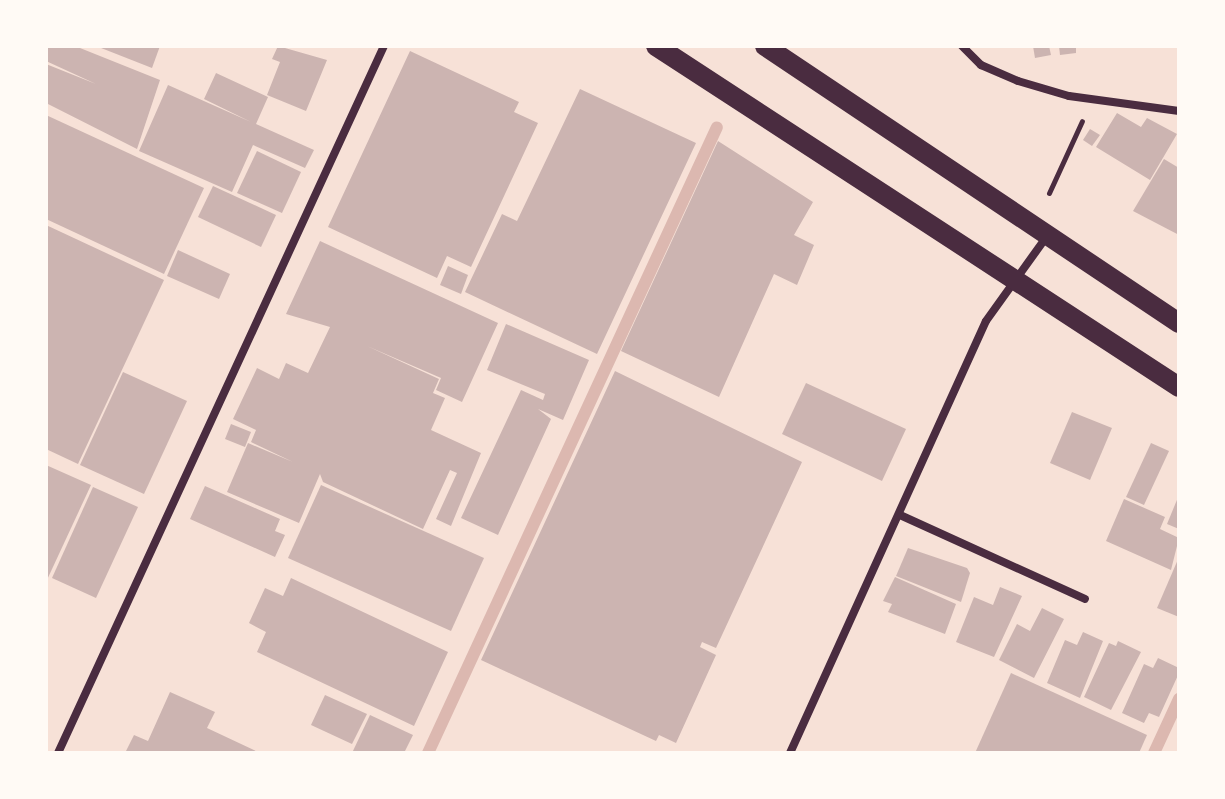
<!DOCTYPE html>
<style>
body{margin:0}
#map{position:relative;width:1225px;height:799px;overflow:hidden;background:#f7e1d7;font-family:"Asap Condensed",sans-serif}
div>[style]{position:absolute}
[style*='--x']{left:calc(var(--x)*1px);top:calc(var(--y)*1px);width:calc(var(--w)*1px);rotate:calc(var(--a)*1deg)}
.stream>*{height:12px;margin:-6px;padding:0 6px;transform-origin:6px;border-radius:6px;background:#dcb8b0}
.building>*{inset:0;background:#ccb4b1}
.path>*{height:5px;margin:-2.5px;padding:0 2.5px;transform-origin:2.5px;border-radius:2.5px;background:#4a2c40}
.minor>*{height:8px;margin:-4px;padding:0 4px;transform-origin:4px;border-radius:4px;background:#4a2c40}
.primary>*{height:20px;margin:-10px;padding:0 10px;transform-origin:10px;border-radius:10px;background:#4a2c40}
span{translate:-50% -50%;white-space:nowrap;text-align:center;line-height:1.15;-webkit-text-stroke:7px #fffaf5;paint-order:stroke}
.frame{position:absolute;inset:0;border:48px solid #fffaf5;pointer-events:none}
</style>
<div id="map">
<div class="stream">
<i style="--x:428;--y:753;--w:689;--a:-65.22"></i>
<i style="--x:1154;--y:753;--w:60;--a:-65.2"></i>
</div>
<div class="building">
<i style="clip-path:polygon(46px 46px,75px 46px,160px 80px,137px 149px,46px 103px,46px 64px,96px 84px,46px 61px)"></i>
<i style="clip-path:polygon(96px 46px,160px 46px,152px 68px)"></i>
<i style="clip-path:polygon(278px 46px,327px 60px,306px 111px,267px 95px,280px 62px,272px 59px)"></i>
<i style="clip-path:polygon(1033px 46px,1049px 46px,1051px 55px,1035px 58px)"></i>
<i style="clip-path:polygon(1059px 46px,1076px 46px,1076px 53px,1060px 55px)"></i>
<i style="clip-path:polygon(410px 51px,519px 102px,514px 112px,538px 123px,471px 267px,447px 256px,437px 278px,328px 227px)"></i>
<i style="clip-path:polygon(216px 73px,268px 97px,256px 124px,314px 150px,305px 168px,253px 145px,232px 192px,139px 151px,168px 85px,251px 122px,204px 99px)"></i>
<i style="clip-path:polygon(580px 89px,696px 143px,597px 354px,465px 292px,502px 214px,517px 221px)"></i>
<i style="clip-path:polygon(1117px 113px,1141px 127px,1147px 118px,1177px 134px,1150px 180px,1096px 147px)"></i>
<i style="clip-path:polygon(46px 115px,204px 188px,164px 274px,46px 219px)"></i>
<i style="clip-path:polygon(1090px 129px,1100px 135px,1092px 146px,1083px 140px)"></i>
<i style="clip-path:polygon(718px 141px,813px 202px,794px 235px,814px 245px,797px 285px,774px 274px,719px 397px,621px 351px)"></i>
<i style="clip-path:polygon(257px 151px,301px 172px,282px 213px,237px 193px)"></i>
<i style="clip-path:polygon(1164px 159px,1179px 168px,1179px 235px,1133px 211px)"></i>
<i style="clip-path:polygon(213px 186px,276px 215px,261px 247px,198px 217px)"></i>
<i style="clip-path:polygon(46px 225px,164px 280px,78px 464px,46px 449px)"></i>
<i style="clip-path:polygon(320px 241px,498px 323px,462px 402px,436px 390px,441px 378px,367px 346px,439px 379px,433px 393px,445px 398px,431px 430px,481px 453px,451px 526px,436px 519px,457px 473px,450px 470px,423px 529px,323px 482px,320px 474px,299px 523px,227px 492px,248px 443px,293px 462px,251px 442px,256px 430px,233px 419px,257px 368px,279px 379px,286px 363px,308px 373px,330px 327px,286px 314px)"></i>
<i style="clip-path:polygon(178px 250px,230px 274px,219px 299px,167px 276px)"></i>
<i style="clip-path:polygon(448px 266px,468px 275px,461px 294px,440px 285px)"></i>
<i style="clip-path:polygon(506px 324px,589px 360px,563px 420px,538px 409px,551px 419px,498px 535px,461px 518px,521px 390px,543px 400px,545px 394px,487px 370px)"></i>
<i style="clip-path:polygon(615px 371px,802px 462px,716px 648px,702px 642px,700px 647px,716px 655px,676px 743px,659px 735px,656px 741px,481px 660px)"></i>
<i style="clip-path:polygon(123px 372px,187px 401px,144px 494px,80px 465px)"></i>
<i style="clip-path:polygon(806px 383px,906px 429px,882px 481px,782px 434px)"></i>
<i style="clip-path:polygon(1072px 412px,1112px 428px,1090px 480px,1050px 463px)"></i>
<i style="clip-path:polygon(231px 424px,251px 432px,245px 447px,225px 439px)"></i>
<i style="clip-path:polygon(1151px 443px,1169px 451px,1144px 505px,1126px 497px)"></i>
<i style="clip-path:polygon(46px 465px,91px 485px,46px 582px)"></i>
<i style="clip-path:polygon(321px 485px,484px 558px,451px 631px,288px 558px)"></i>
<i style="clip-path:polygon(205px 486px,280px 519px,275px 531px,285px 535px,275px 557px,190px 519px)"></i>
<i style="clip-path:polygon(93px 487px,138px 507px,96px 598px,52px 578px)"></i>
<i style="clip-path:polygon(1179px 495px,1179px 529px,1167px 524px)"></i>
<i style="clip-path:polygon(1124px 499px,1165px 517px,1160px 529px,1179px 538px,1171px 570px,1106px 541px)"></i>
<i style="clip-path:polygon(908px 548px,967px 568px,970px 573px,961px 602px,896px 576px)"></i>
<i style="clip-path:polygon(1179px 557px,1179px 617px,1157px 608px)"></i>
<i style="clip-path:polygon(895px 577px,956px 604px,945px 634px,888px 612px,892px 604px,883px 601px)"></i>
<i style="clip-path:polygon(291px 578px,448px 652px,414px 726px,257px 652px,266px 632px,249px 623px,265px 588px,283px 596px)"></i>
<i style="clip-path:polygon(1000px 587px,1022px 596px,994px 657px,956px 642px,974px 597px,993px 605px)"></i>
<i style="clip-path:polygon(1042px 608px,1064px 619px,1034px 678px,999px 660px,1017px 624px,1030px 631px)"></i>
<i style="clip-path:polygon(1083px 632px,1103px 641px,1080px 698px,1047px 683px,1065px 640px,1077px 645px)"></i>
<i style="clip-path:polygon(1118px 641px,1141px 652px,1111px 710px,1084px 697px,1109px 643px,1116px 646px)"></i>
<i style="clip-path:polygon(1158px 658px,1179px 668px,1179px 673px,1159px 717px,1149px 713px,1144px 723px,1122px 713px,1144px 664px,1153px 668px)"></i>
<i style="clip-path:polygon(1011px 673px,1147px 735px,1139px 753px,975px 753px)"></i>
<i style="clip-path:polygon(170px 692px,215px 712px,207px 728px,260px 753px,125px 753px,134px 735px,148px 741px)"></i>
<i style="clip-path:polygon(325px 695px,367px 714px,352px 744px,311px 725px)"></i>
<i style="clip-path:polygon(370px 715px,413px 735px,404px 753px,352px 753px)"></i>
</div>
<div class="path">
<i style="--x:1049;--y:193;--w:79;--a:-65.4"></i>
</div>
<div class="minor">
<i style="--x:962;--y:46;--w:27;--a:45"></i>
<i style="--x:981;--y:65;--w:40;--a:23.4"></i>
<i style="--x:1018;--y:81;--w:53;--a:16.4"></i>
<i style="--x:1069;--y:96;--w:111;--a:7.8"></i>
<i style="--x:900;--y:515;--w:203;--a:24.4"></i>
<i style="--x:58;--y:753;--w:779;--a:-65.25"></i>
<i style="--x:790;--y:753;--w:474;--a:-65.6"></i>
<i style="--x:986;--y:321;--w:105;--a:-54.3"></i>
</div>
<div class="primary">
<i style="--x:656;--y:46;--w:624;--a:33.1"></i>
<i style="--x:765;--y:46;--w:498;--a:33.8"></i>
</div>
<div class="frame"></div>
</div>
